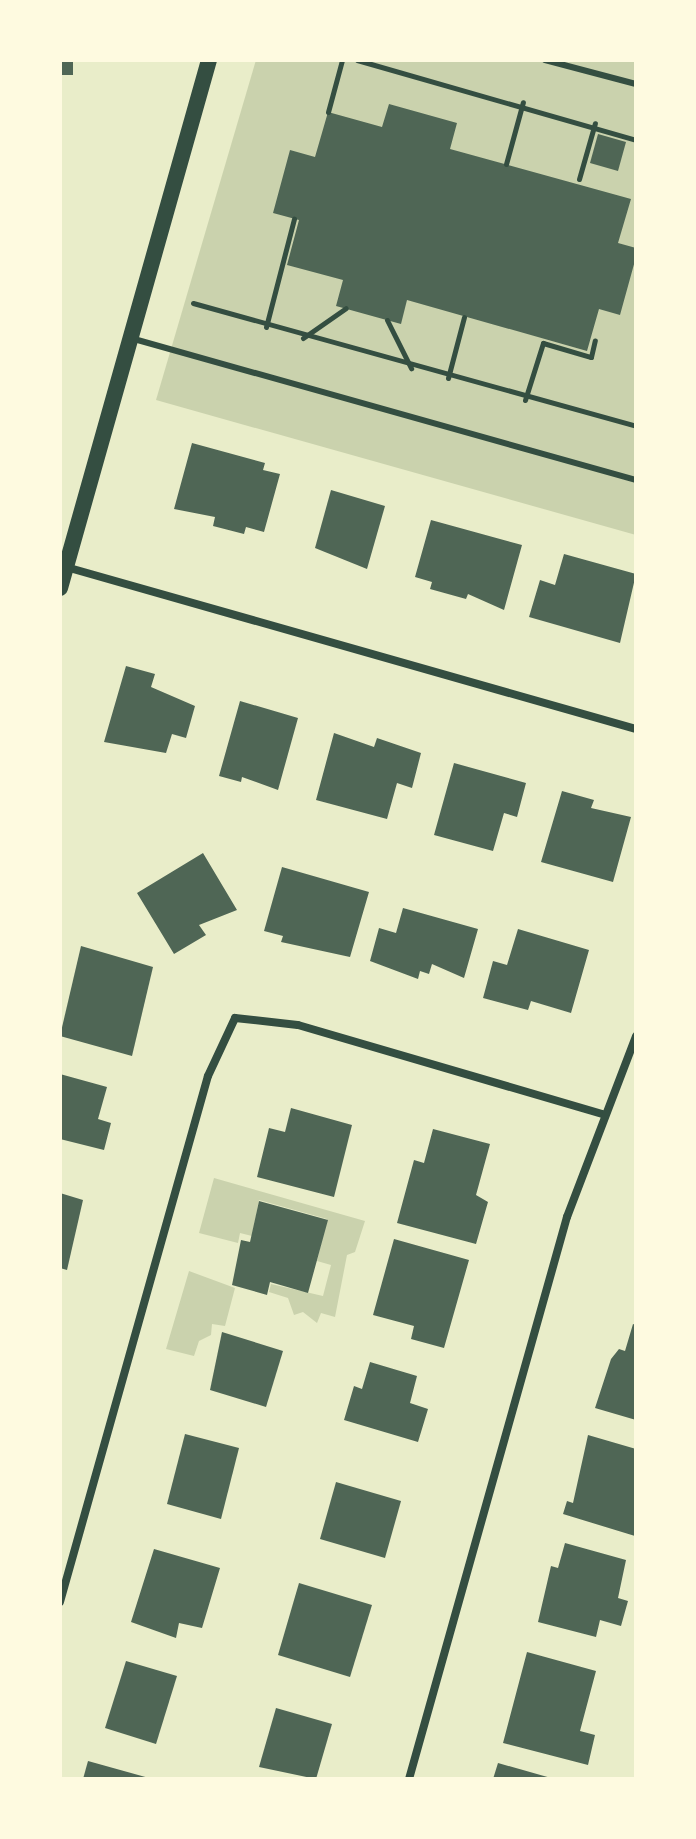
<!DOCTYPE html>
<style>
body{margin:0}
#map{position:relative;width:696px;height:1839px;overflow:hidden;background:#e9edc9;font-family:"Crimson Pro",serif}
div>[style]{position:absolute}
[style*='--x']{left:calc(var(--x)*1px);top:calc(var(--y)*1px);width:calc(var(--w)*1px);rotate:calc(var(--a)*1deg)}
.green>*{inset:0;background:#cad2ad}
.building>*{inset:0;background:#4f6655}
.path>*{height:5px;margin:-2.5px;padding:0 2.5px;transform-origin:2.5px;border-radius:2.5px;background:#344e41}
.service>*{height:6px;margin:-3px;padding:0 3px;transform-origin:3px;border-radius:3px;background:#344e41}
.minor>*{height:8px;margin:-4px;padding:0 4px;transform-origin:4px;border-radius:4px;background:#344e41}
.secondary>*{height:16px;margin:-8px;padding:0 8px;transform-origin:8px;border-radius:8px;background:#344e41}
span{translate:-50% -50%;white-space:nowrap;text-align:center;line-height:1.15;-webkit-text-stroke:7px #fefae0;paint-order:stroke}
.frame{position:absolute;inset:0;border:62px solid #fefae0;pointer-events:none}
</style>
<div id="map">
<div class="green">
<i style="clip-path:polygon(256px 60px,636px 60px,636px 535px,156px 400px)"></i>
<i style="clip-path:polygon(214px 1178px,365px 1221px,355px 1252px,347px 1255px,335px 1317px,321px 1313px,317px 1323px,303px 1312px,294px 1315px,288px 1298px,269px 1292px,271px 1284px,323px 1296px,331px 1265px,317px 1261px,327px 1219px,259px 1200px,252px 1236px,240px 1233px,238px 1243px,199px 1233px)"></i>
<i style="clip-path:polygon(189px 1271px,235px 1288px,225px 1326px,212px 1324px,211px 1335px,199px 1341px,194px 1356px,166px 1349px)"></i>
</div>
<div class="building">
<i style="clip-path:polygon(60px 60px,73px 60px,73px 75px,60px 75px)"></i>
<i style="clip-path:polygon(389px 104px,457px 123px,450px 149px,631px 199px,618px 243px,636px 248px,636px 257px,620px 315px,599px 309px,587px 351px,407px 300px,401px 324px,336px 306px,343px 280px,287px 265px,299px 220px,273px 213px,290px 150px,315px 157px,328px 112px,382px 127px)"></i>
<i style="clip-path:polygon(598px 134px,626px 142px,618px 171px,590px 163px)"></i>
<i style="clip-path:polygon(192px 443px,265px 463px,263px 470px,280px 474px,264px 532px,246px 527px,244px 534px,213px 526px,215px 517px,174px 509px)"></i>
<i style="clip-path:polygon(331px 490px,385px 506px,367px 569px,315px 548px)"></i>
<i style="clip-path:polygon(431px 520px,522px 545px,504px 610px,468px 594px,466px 599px,430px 589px,432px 582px,415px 577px)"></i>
<i style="clip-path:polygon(564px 554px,636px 574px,620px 643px,529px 617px,540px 580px,555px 585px)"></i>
<i style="clip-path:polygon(126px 666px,155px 674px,151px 687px,195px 706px,186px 738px,172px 734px,166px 753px,104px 742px)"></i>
<i style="clip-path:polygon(240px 701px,298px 718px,278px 790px,242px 777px,241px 782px,219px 776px)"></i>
<i style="clip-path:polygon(334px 733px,374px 747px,377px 738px,421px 753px,412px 788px,397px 783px,387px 819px,316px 800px)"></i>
<i style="clip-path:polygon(454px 763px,526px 783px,517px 817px,504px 813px,493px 851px,434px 835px)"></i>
<i style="clip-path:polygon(562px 791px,594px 800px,591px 808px,631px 817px,613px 882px,541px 862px)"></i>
<i style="clip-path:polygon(203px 853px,237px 910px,199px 925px,206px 935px,174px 954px,137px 893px)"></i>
<i style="clip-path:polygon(282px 867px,369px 892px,350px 957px,281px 942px,283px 936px,264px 931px)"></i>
<i style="clip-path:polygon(403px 908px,478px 929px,464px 978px,432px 964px,429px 974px,420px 971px,418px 979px,370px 961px,379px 928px,396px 933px)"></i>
<i style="clip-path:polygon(518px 929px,589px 950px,571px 1013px,531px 1001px,528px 1010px,483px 998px,493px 961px,507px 965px)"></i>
<i style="clip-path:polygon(81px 946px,153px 967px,132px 1056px,60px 1036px)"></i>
<i style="clip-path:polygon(60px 1074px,107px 1087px,98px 1119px,111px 1123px,104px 1150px,60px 1139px)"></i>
<i style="clip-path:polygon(291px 1108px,352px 1125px,334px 1197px,257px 1177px,269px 1128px,285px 1132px)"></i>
<i style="clip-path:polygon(433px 1129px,490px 1144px,476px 1195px,488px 1202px,476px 1244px,397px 1223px,414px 1160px,424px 1163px)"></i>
<i style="clip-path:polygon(60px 1193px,83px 1200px,67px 1270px,60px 1268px)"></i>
<i style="clip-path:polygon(259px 1201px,328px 1220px,308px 1293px,270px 1282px,267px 1295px,232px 1285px,241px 1240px,250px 1242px)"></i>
<i style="clip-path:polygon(394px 1239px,469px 1260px,444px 1348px,411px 1339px,414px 1326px,373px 1315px)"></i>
<i style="clip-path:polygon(633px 1324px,636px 1325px,636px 1420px,595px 1408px,611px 1359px,619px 1349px,625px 1351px)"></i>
<i style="clip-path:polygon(222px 1332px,283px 1351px,266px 1407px,210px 1390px)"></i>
<i style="clip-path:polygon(370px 1362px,417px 1376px,410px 1403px,428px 1409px,418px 1442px,344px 1420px,354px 1386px,362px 1389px)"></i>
<i style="clip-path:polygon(185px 1434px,239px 1448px,221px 1519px,167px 1504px)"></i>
<i style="clip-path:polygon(588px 1435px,636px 1449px,635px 1536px,563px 1514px,567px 1501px,573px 1503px)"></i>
<i style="clip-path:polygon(336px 1482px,401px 1501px,385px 1558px,320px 1539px)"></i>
<i style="clip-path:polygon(565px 1543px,626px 1560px,618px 1598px,628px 1601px,621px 1626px,600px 1620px,596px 1637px,538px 1622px,551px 1566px,558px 1568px)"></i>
<i style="clip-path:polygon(154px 1549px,220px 1568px,202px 1628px,179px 1623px,176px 1638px,131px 1622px)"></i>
<i style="clip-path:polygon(299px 1583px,372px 1605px,350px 1677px,278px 1655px)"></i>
<i style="clip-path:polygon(527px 1652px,596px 1671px,580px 1731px,595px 1735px,588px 1765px,503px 1743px)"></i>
<i style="clip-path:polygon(126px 1661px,177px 1676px,156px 1744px,105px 1728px)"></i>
<i style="clip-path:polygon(276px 1708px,332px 1724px,316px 1779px,259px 1767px)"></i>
<i style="clip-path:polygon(88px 1761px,149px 1778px,149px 1779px,83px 1779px)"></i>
<i style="clip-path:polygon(498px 1763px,551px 1778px,551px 1779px,493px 1779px)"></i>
</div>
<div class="path">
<i style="--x:357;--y:60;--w:290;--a:16"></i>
<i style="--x:328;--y:112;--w:54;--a:-74.9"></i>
<i style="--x:506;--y:164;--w:64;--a:-74.7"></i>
<i style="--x:579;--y:179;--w:58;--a:-74.1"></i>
<i style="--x:193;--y:303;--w:460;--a:15.5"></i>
<i style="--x:387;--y:320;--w:54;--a:63.4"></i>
<i style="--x:266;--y:327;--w:112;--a:-75.5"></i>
<i style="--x:303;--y:338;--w:52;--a:-34.9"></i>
<i style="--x:448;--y:378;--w:63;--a:-75.3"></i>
<i style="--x:525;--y:400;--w:60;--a:-72.5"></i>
<i style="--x:543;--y:343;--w:50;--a:16.3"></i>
<i style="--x:591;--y:357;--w:17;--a:-77"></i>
</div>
<div class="service">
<i style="--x:545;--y:60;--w:94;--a:14.8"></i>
<i style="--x:134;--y:339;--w:521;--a:15.69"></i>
</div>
<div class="minor">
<i style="--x:66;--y:567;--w:593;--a:15.87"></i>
<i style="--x:60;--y:1602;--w:546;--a:-74.29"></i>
<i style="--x:208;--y:1076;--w:64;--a:-65"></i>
<i style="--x:235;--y:1018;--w:63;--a:6.3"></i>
<i style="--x:298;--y:1025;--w:317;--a:16.3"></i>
<i style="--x:409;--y:1779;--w:584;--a:-74.3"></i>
<i style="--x:567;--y:1217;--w:194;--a:-69.1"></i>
</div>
<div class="secondary">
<i style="--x:60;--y:588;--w:549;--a:-74.24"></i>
</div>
<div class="frame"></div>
</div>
